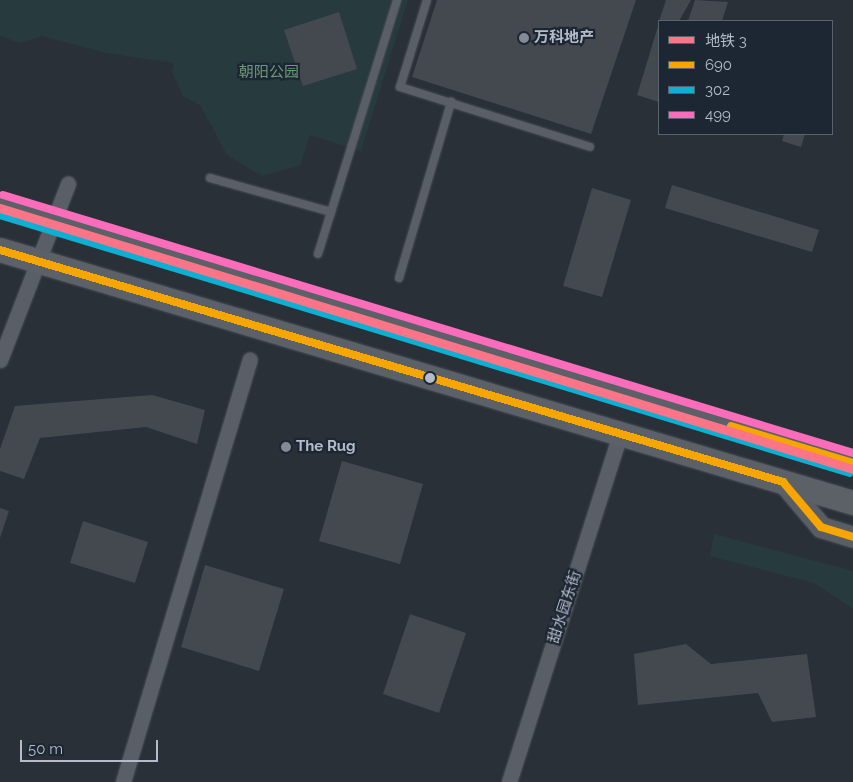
<!DOCTYPE html>
<meta charset="utf-8">
<style>
body{margin:0}
#map{position:relative;width:853px;height:782px;overflow:hidden;background:#2a3038;font-family:Raleway,"Noto Sans SC",sans-serif}
div>[style]{position:absolute}
[style*='--x']{left:calc(var(--x)*1px);top:calc(var(--y)*1px);width:calc(var(--w)*1px);rotate:calc(var(--a)*1deg)}
.green>*{inset:0;background:#273a3e}
.building>*{inset:0;background:#444950}
.roads{filter:drop-shadow(0 0 1px #484c53) drop-shadow(0 0 1px #484c53)}
.lane>*{height:8px;margin:-4px;padding:0 4px;transform-origin:4px;border-radius:4px;background:#5a5e66}
.street>*{height:15px;margin:-7.5px;padding:0 7.5px;transform-origin:7.5px;border-radius:7.5px;background:#5a5e66}
.secondary>*{height:21px;margin:-10.5px;padding:0 10.5px;transform-origin:10.5px;border-radius:10.5px;background:#595d64}
.primary>*{height:24px;margin:-12px;padding:0 12px;transform-origin:12px;border-radius:12px;background:#5c6168}
.bus-1>*{height:8px;margin:-4px;padding:0 4px;transform-origin:4px;border-radius:4px;background:#f7a600}
.bus-2>*{height:8px;margin:-4px;padding:0 4px;transform-origin:4px;border-radius:4px;background:#0dafd3}
.bus-3>*{height:8px;margin:-4px;padding:0 4px;transform-origin:4px;border-radius:4px;background:#fb6dba}
.metro-1>*{height:9px;margin:-4.5px;padding:0 4.5px;transform-origin:4.5px;border-radius:4.5px;background:#fb7488}
.dots>*{width:14px;height:14px;translate:-50% -50%;box-sizing:border-box;border:2px solid #1d2633;border-radius:50%}
span{translate:-50% -50%;white-space:nowrap;text-align:center;line-height:1.15;-webkit-text-stroke:4.5px #1d2633;paint-order:stroke}
.poi-label{font-size:15px;color:#b4bcc9;font-weight:700}
.left{translate:0 -50%;text-align:left}
.park-label{font-size:15px;color:#6b9a76}
.street-label{font-size:15px;color:#b4bcc9}
.legend{position:absolute;left:658px;top:20px;width:175px;height:115px;box-sizing:border-box;background:#1d2633;border:1px solid #59626f;margin:0;padding:6px 9px;list-style:none;font-size:15px;color:#b4bcc9}
.legend li{display:flex;align-items:center;gap:10px;height:25px}
.legend b{width:25px;border:1px solid #59626f}
.scale{position:absolute;left:20px;top:740px;width:138px;height:22px;box-sizing:border-box;border:2px solid #b4bcc9;border-top:0;padding-left:6px;font-size:15px;line-height:18px;white-space:nowrap;color:#b4bcc9;-webkit-text-stroke:4px #1d2633;paint-order:stroke}
</style>
<div id="map">
<div class="green">
<i style="clip-path:polygon(0 0,408px 0,361px 151px,310px 135px,300px 165px,262px 176px,227px 155px,200px 105px,183px 96px,172px 72px,174px 63px,106px 53px,42px 36px,20px 43px,0 36px)"></i>
<i style="clip-path:polygon(714px 534px,853px 571px,853px 609px,814px 583px,710px 556px)"></i>
</div>
<div class="building">
<i style="clip-path:polygon(437px 0,636px 0,591px 134px,412px 77px)"></i>
<i style="clip-path:polygon(666px 0,691px 0,679px 21px,659px 21px)"></i>
<i style="clip-path:polygon(695px 0,728px 2px,722px 21px,688px 21px)"></i>
<i style="clip-path:polygon(339px 12px,357px 69px,303px 86px,284px 30px)"></i>
<i style="clip-path:polygon(659px 23px,659px 102px,637px 95px)"></i>
<i style="clip-path:polygon(784px 134px,805px 134px,801px 147px,782px 141px)"></i>
<i style="clip-path:polygon(672px 185px,819px 230px,812px 252px,665px 208px)"></i>
<i style="clip-path:polygon(592px 188px,631px 200px,602px 297px,563px 286px)"></i>
<i style="clip-path:polygon(152px 395px,205px 410px,197px 444px,146px 427px,40px 438px,24px 479px,0 471px,0 449px,15px 406px)"></i>
<i style="clip-path:polygon(342px 461px,423px 484px,400px 564px,319px 541px)"></i>
<i style="clip-path:polygon(0 508px,9px 511px,0 538px)"></i>
<i style="clip-path:polygon(83px 521px,148px 542px,135px 583px,70px 563px)"></i>
<i style="clip-path:polygon(205px 565px,284px 589px,259px 671px,181px 647px)"></i>
<i style="clip-path:polygon(410px 614px,466px 633px,439px 713px,383px 694px)"></i>
<i style="clip-path:polygon(686px 644px,711px 664px,807px 654px,816px 717px,772px 722px,758px 693px,638px 705px,634px 654px)"></i>
</div>
<div class="roads">
<div class="lane">
<i style="--x:427;--y:0;--w:91;--a:107.2"></i>
<i style="--x:400;--y:87;--w:199;--a:17.5"></i>
<i style="--x:210;--y:178;--w:126;--a:15.7"></i>
<i style="--x:318;--y:254;--w:266;--a:-72.7"></i>
<i style="--x:399;--y:278;--w:184;--a:-73.5"></i>
</div>
<div class="street">
<i style="--x:0;--y:360;--w:189;--a:-68.9"></i>
<i style="--x:123;--y:782;--w:441;--a:-73.3"></i>
<i style="--x:509;--y:782;--w:367;--a:-72.3"></i>
</div>
<div class="secondary">
<i style="--x:783;--y:482;--w:59;--a:49.8"></i>
<i style="--x:821;--y:527;--w:34;--a:17"></i>
</div>
<div class="primary">
<i style="--x:0;--y:205;--w:891;--a:16.83"></i>
<i style="--x:0;--y:250;--w:890;--a:16.52"></i>
</div>
</div>
<div class="bus-1">
<i style="--x:0;--y:250;--w:817;--a:16.5"></i>
<i style="--x:783;--y:482;--w:59;--a:49.8"></i>
<i style="--x:821;--y:527;--w:34;--a:17"></i>
<i style="--x:731;--y:426;--w:127;--a:16.9"></i>
</div>
<div class="bus-2">
<i style="--x:0;--y:215;--w:888;--a:16.88"></i>
</div>
<div class="bus-3">
<i style="--x:3;--y:195;--w:888;--a:16.88"></i>
</div>
<div class="metro-1">
<i style="--x:0;--y:208;--w:892;--a:17.01"></i>
</div>
<div class="dots">
<i style="left:524px;top:38px;background:#848b96"></i>
<i style="left:430px;top:378px;background:#b4bcc9"></i>
<i style="left:286px;top:447px;background:#848b96"></i>
</div>
<div class="poi-label">
<span class="left" style="left:534px;top:38px">万科地产</span>
<span class="left" style="left:296px;top:447px">The Rug</span>
</div>
<div class="park-label">
<span style="left:269px;top:73px">朝阳公园</span>
</div>
<div class="street-label">
<span style="left:565px;top:607px;rotate:-72deg">甜水园东街</span>
</div>
<ul class="legend">
<li><b style="height:6px;background:#fb7488"></b>地铁 3</li>
<li><b style="height:6px;background:#f7a600"></b>690</li>
<li><b style="height:6px;background:#0dafd3"></b>302</li>
<li><b style="height:6px;background:#fb6dba"></b>499</li>
</ul>
<div class="scale">50 m</div>
</div>
